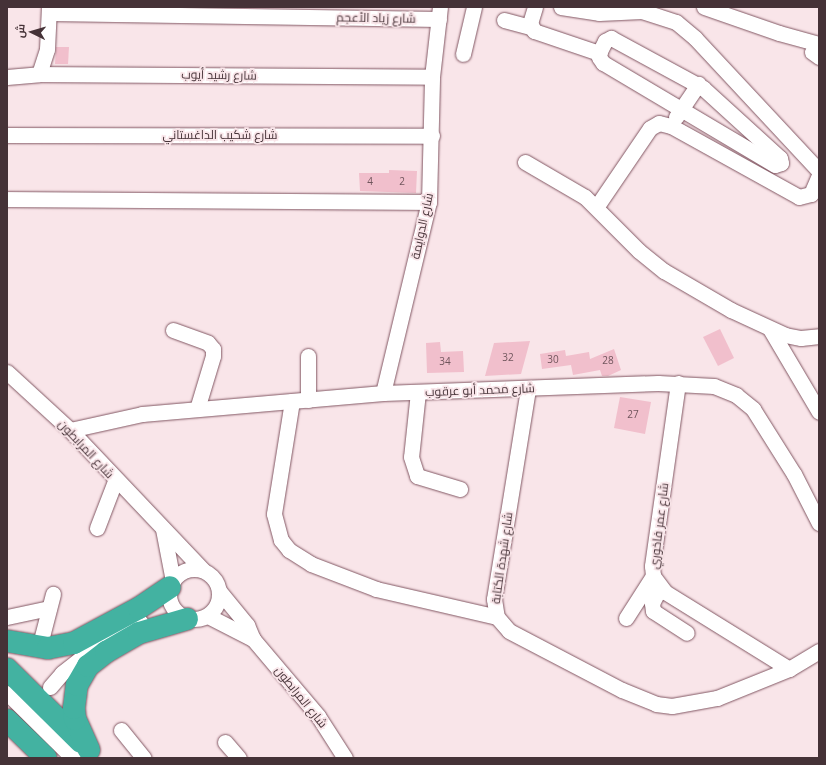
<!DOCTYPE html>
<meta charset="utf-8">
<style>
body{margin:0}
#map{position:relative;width:826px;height:765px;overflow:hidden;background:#f9e5e9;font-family:"Open Sans",Cairo,sans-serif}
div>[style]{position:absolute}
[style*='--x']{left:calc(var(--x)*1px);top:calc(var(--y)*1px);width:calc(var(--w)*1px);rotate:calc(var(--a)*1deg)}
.building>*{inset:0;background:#f1bfcc}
.roads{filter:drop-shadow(0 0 1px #825763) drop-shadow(0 0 1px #825763)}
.minor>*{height:15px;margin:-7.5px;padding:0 7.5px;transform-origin:7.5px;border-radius:7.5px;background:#fff}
.minor>.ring{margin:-7.5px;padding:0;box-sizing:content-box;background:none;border:15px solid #fff;border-radius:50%}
.highway>*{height:22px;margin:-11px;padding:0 11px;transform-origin:11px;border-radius:11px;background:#43b2a1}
span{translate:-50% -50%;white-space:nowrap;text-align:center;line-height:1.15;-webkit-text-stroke:3.5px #f9e5e9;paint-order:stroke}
.number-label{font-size:10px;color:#70555c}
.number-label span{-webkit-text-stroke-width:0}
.street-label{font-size:12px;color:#453237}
.frame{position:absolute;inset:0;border:8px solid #453237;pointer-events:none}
.north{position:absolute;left:12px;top:12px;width:40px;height:40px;-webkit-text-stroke:3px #f9e5e9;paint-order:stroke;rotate:275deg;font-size:11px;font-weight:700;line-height:16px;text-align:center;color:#453237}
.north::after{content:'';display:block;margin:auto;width:14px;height:18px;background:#453237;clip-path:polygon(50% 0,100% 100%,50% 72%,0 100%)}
</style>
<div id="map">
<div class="building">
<i style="clip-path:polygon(56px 47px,69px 47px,68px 64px,55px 64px)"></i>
<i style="clip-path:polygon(389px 170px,417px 171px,416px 193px,360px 191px,359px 173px,389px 173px)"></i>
<i style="clip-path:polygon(720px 329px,734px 358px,718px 366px,703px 337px)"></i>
<i style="clip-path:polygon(530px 341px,521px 374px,485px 376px,494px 343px)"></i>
<i style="clip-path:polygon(440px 342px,441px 352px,463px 351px,464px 372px,427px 373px,426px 343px)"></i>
<i style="clip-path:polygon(614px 349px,621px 370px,608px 376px,602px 376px,600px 370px,573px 375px,571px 365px,542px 369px,540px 354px,565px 350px,566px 356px,589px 352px,590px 359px)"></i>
<i style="clip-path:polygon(620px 397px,651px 402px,645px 434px,614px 428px)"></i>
</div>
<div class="roads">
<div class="minor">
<i style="--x:535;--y:7;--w:17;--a:107"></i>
<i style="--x:530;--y:23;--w:9;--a:63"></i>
<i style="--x:534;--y:31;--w:69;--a:18.7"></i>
<i style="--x:561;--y:7;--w:38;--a:9"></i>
<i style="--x:599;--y:13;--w:43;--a:-2.7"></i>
<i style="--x:642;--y:11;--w:36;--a:18"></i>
<i style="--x:676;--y:22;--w:25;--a:40"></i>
<i style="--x:695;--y:38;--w:182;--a:47"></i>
<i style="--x:704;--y:7;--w:79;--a:19.1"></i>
<i style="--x:779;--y:33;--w:41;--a:15.4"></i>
<i style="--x:50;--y:13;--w:389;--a:0.9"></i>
<i style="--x:504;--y:20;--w:28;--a:15"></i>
<i style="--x:611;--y:38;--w:105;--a:28.5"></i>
<i style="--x:703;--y:88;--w:104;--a:42.3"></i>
<i style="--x:780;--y:158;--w:5;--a:79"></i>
<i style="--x:781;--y:163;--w:6;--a:162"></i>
<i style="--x:775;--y:165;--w:200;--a:-149.3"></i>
<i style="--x:603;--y:63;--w:7;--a:-124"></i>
<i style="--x:599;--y:57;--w:6;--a:-81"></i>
<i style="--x:600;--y:51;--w:11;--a:-63"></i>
<i style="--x:605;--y:41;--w:7;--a:-27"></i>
<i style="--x:812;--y:52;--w:9;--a:36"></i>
<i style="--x:463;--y:54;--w:48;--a:-76.8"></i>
<i style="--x:39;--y:74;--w:26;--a:-72"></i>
<i style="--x:47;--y:49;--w:42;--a:-87.3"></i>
<i style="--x:7;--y:77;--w:32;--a:-5"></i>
<i style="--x:39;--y:74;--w:393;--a:0.4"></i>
<i style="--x:676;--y:117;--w:40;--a:-56"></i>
<i style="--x:7;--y:135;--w:425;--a:0.1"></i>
<i style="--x:525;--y:162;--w:69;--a:30.3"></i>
<i style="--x:585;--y:197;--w:76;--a:45"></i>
<i style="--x:639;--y:251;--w:32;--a:39"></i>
<i style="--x:664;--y:271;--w:78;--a:30.2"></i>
<i style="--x:731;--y:310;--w:60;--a:24.8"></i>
<i style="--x:785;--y:335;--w:16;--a:11"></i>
<i style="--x:801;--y:338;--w:18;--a:-6"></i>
<i style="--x:7;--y:199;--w:422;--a:0.4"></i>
<i style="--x:597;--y:206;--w:94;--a:-55.8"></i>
<i style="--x:650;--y:128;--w:10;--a:-29"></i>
<i style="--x:659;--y:123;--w:12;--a:14"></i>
<i style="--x:671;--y:126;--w:146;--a:29"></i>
<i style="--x:799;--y:197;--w:12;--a:-14"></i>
<i style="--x:811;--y:194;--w:21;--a:-67"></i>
<i style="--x:770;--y:329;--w:96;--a:59.4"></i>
<i style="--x:173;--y:330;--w:37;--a:20"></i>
<i style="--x:208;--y:343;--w:8;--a:50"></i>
<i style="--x:213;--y:349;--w:7;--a:90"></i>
<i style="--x:213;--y:356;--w:55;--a:106.8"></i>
<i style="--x:308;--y:356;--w:44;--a:90"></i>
<i style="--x:7;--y:372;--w:86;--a:42.6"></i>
<i style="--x:70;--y:430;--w:193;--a:46.5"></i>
<i style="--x:678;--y:383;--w:185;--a:98.1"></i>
<i style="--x:652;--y:566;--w:10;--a:84"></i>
<i style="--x:653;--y:576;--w:20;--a:53"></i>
<i style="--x:665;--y:592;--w:146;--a:31.8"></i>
<i style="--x:528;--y:389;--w:213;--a:99.2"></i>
<i style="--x:494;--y:599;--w:18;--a:81"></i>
<i style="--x:497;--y:617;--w:18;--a:49"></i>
<i style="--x:509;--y:631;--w:127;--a:27.6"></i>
<i style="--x:622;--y:690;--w:37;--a:22"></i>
<i style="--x:656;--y:704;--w:16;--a:7"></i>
<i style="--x:672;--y:706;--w:46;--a:-10.1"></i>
<i style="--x:717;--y:698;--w:78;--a:-21.9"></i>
<i style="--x:789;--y:669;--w:35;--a:-31"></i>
<i style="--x:418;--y:392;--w:65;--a:96.1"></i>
<i style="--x:411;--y:457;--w:20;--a:72"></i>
<i style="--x:417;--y:476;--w:45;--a:16.8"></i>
<i style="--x:383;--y:393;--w:196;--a:-76.5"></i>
<i style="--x:429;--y:202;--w:125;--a:-88.6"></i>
<i style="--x:432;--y:77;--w:70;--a:-83.5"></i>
<i style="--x:292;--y:401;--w:114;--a:99.1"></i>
<i style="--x:274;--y:514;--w:27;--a:75"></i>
<i style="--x:281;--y:540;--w:13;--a:51"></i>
<i style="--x:289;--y:550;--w:26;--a:32"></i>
<i style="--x:311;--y:564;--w:70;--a:21"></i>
<i style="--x:376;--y:589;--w:124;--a:13"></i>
<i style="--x:70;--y:430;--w:74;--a:-12.5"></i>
<i style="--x:142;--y:414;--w:242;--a:-5"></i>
<i style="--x:383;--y:393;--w:275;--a:-2.1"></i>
<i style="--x:658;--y:383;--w:56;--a:3.1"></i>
<i style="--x:714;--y:386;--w:24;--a:22"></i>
<i style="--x:736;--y:395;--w:22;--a:39"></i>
<i style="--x:753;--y:409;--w:77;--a:57.8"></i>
<i style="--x:794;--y:474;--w:55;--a:63"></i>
<i style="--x:97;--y:528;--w:50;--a:-69"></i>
<i style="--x:163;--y:529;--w:53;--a:79.1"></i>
<i class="ring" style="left:169px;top:569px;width:35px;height:35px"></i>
<i style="--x:660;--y:588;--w:17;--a:118"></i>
<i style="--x:652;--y:603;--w:8;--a:83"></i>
<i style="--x:653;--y:611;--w:40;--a:32.9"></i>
<i style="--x:220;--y:592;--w:43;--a:50.7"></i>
<i style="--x:247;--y:625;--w:15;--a:67"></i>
<i style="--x:253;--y:639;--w:101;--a:49.8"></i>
<i style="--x:318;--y:716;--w:50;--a:57.3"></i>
<i style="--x:208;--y:616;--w:51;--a:27.1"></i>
<i style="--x:7;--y:617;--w:43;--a:-12.1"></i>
<i style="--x:626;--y:618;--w:50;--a:-57.3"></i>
<i style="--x:39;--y:648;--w:56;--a:-75.5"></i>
<i style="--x:50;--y:687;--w:18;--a:-49"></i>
<i style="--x:62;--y:673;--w:52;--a:-38"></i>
<i style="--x:103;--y:641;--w:42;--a:-26.6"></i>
<i style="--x:7;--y:693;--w:93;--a:44.6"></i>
<i style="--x:121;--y:730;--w:36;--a:51"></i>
<i style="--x:225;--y:742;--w:21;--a:49"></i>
</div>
<div class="highway">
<i style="--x:7;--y:641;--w:42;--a:9.7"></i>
<i style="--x:48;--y:648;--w:26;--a:-11"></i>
<i style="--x:74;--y:643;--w:74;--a:-28.3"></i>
<i style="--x:139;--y:608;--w:37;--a:-34"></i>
<i style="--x:7;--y:669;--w:103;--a:44.6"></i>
<i style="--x:7;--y:720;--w:54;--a:44.3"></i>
<i style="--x:89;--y:750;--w:34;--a:-114"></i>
<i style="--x:75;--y:719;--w:11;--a:-95"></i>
<i style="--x:74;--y:708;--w:23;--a:-83"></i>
<i style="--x:77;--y:685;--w:22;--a:-60"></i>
<i style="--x:88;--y:666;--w:23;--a:-38"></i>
<i style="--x:106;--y:652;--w:38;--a:-30"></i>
<i style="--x:139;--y:633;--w:50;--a:-16.3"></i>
</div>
</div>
<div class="number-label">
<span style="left:370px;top:182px">4</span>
<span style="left:402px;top:182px">2</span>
<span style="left:508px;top:358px">32</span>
<span style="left:553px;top:360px">30</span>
<span style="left:608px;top:361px">28</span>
<span style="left:445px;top:362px">34</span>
<span style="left:633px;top:415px">27</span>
</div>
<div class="street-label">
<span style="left:376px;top:18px;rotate:1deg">شارع زياد الأعجم</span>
<span style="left:219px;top:75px;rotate:1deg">شارع رشيد أيوب</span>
<span style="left:220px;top:135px">شارع شكيب الداغستاني</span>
<span style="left:422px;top:226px;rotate:-78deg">شارع الدوايمة</span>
<span style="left:480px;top:390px;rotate:-2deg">شارع محمد أبو عرقوب</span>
<span style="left:86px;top:449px;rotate:47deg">شارع المرابطون</span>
<span style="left:659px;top:526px;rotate:-83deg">شارع عمر فاخوري</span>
<span style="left:502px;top:558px;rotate:-82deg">شارع شهدة الكتابة</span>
<span style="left:301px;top:697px;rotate:51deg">شارع المرابطون</span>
</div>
<div class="frame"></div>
<div class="north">ش</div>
</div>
